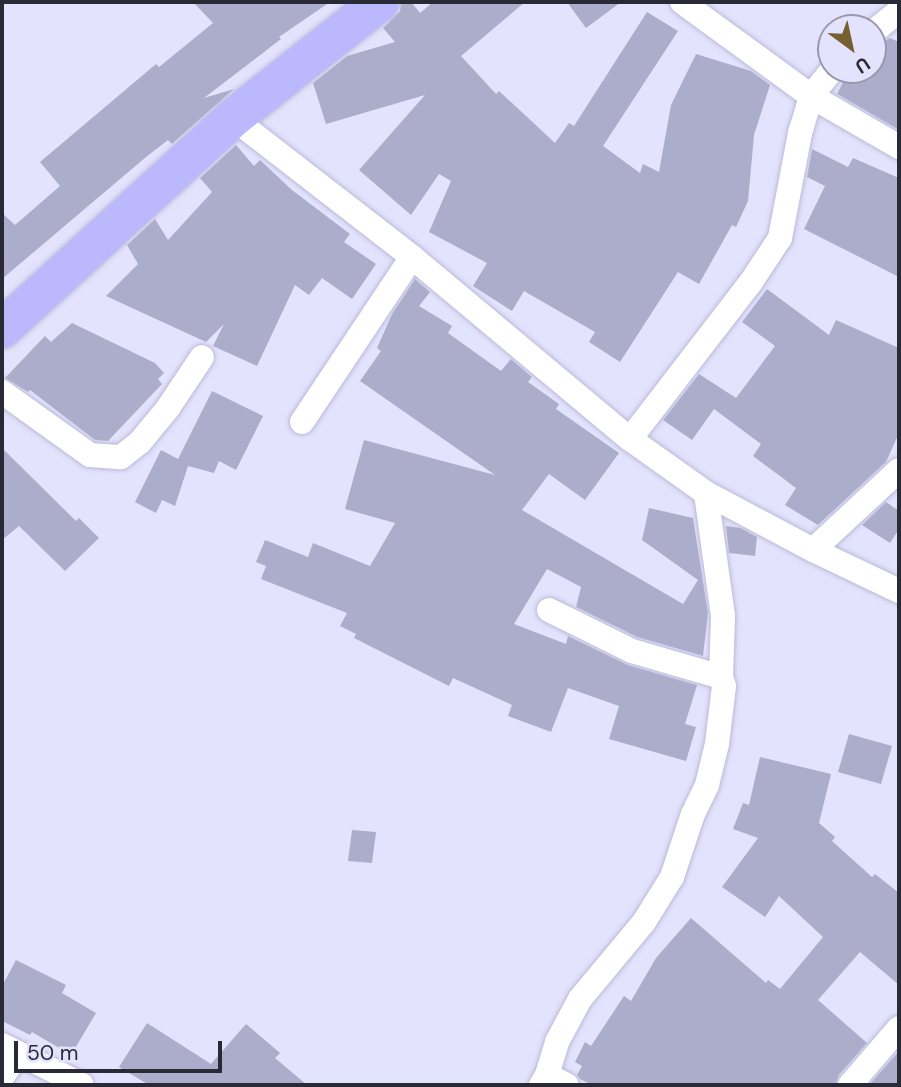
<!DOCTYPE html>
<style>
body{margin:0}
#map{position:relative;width:901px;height:1087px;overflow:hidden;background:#e3e3fd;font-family:"DM Sans",sans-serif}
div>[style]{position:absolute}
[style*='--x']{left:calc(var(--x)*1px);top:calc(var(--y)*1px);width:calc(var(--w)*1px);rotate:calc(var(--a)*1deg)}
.building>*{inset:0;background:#acadcb}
.roads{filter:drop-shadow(0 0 2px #bbbbda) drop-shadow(0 0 2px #bbbbda)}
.minor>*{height:24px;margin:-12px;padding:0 12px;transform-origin:12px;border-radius:12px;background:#fff}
.trunk>*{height:38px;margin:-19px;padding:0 19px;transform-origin:19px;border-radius:19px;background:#bbb8fe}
span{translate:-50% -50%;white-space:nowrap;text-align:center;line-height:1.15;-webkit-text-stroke:5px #e3e3fd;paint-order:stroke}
.frame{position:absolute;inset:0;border:4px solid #2a2a36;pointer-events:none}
.north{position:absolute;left:817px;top:14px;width:70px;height:70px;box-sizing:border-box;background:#e3e3fd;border:2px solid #9999ad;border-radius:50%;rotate:147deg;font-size:19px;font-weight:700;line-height:28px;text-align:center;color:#2a2a36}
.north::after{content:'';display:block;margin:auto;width:24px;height:32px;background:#776030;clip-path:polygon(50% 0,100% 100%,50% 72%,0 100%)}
.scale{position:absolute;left:14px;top:1041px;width:208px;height:32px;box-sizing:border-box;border:4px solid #2a2a36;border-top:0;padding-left:9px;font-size:21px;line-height:24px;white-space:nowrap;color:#2a2a36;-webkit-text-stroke:5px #e3e3fd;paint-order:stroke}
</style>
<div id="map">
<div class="building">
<i style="clip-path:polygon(193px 2px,330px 2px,279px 37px,281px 39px,204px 98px,234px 89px,172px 144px,168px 140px,146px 157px,2px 279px,2px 213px,15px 225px,60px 186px,40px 162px,156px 64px,159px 67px,213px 23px)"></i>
<i style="clip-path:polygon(401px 2px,411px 2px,420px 13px,433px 2px,525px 2px,461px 56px,496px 94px,499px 91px,555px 143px,569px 123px,574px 126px,647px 12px,678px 31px,603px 146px,640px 173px,643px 164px,659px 172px,671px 105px,696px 54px,751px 71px,770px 85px,754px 135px,748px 201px,736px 227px,732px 225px,699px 284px,678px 272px,620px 362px,589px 342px,595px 332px,524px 291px,512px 311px,473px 286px,487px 263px,429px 232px,451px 181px,439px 174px,411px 215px,359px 170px,425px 95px,326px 124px,313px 83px,347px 56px,395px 42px,383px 28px,400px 11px)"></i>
<i style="clip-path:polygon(567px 2px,621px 2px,586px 28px)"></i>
<i style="clip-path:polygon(890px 38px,899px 42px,899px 130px,837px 94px,849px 70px,873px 70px,873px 47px)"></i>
<i style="clip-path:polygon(236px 145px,254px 166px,260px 160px,292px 190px,350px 234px,344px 242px,376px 264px,352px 299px,322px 278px,309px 295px,295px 285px,257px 366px,213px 346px,224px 324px,206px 342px,106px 296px,138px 264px,127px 245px,155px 219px,168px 240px,212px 192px,200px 178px)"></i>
<i style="clip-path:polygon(812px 149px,848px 167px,853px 158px,899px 178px,899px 277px,804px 229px,825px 186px,807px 177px)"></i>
<i style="clip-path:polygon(415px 279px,430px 292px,419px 306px,452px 326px,448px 333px,501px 371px,511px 359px,532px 377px,528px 382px,559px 404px,556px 409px,619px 453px,585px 500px,549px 474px,522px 510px,683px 604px,698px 580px,642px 540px,649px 508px,693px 518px,708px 613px,703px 656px,637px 637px,576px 607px,581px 587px,547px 569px,514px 624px,566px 644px,568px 636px,628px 665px,697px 685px,685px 724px,696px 727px,686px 761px,609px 739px,619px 706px,568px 688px,551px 732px,508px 716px,512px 705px,453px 678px,449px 686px,354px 638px,356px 634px,340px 626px,347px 613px,261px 579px,266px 566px,256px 562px,265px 540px,308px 557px,313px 543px,370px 566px,395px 523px,345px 509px,364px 440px,495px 475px,360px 381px,381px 351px,377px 348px,392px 314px)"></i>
<i style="clip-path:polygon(767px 289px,829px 335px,836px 320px,899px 348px,899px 433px,886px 462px,818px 525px,785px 505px,796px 488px,753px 456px,761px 444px,714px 409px,692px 440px,663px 420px,699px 374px,736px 398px,775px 346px,742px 322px)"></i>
<i style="clip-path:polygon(72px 323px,155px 363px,164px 373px,158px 379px,162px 384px,108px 441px,95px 440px,30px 390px,28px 392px,5px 378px,45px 336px,51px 342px)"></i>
<i style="clip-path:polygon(212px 391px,263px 416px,236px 470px,219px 461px,214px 473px,188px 466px,175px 506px,162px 500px,156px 513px,135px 502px,161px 450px,178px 459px)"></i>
<i style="clip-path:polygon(2px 448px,76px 521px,79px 518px,99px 538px,65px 571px,19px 526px,2px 540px)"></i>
<i style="clip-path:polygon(886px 502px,899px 511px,899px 529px,890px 543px,862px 525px)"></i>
<i style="clip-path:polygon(726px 526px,741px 528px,757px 537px,755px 556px,729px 553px)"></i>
<i style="clip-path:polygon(849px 734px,892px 746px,881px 784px,838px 772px)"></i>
<i style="clip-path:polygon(760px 757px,831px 774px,819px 823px,835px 837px,832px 841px,872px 877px,875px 874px,899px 893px,899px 985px,860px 952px,818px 1000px,867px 1043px,839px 1075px,836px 1085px,592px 1085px,580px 1079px,577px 1075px,582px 1066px,575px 1062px,585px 1042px,591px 1046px,624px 996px,631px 1001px,656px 958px,691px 918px,766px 983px,768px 980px,780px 989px,823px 937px,779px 896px,765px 917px,722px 887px,758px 838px,733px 829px,743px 803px,749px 805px)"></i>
<i style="clip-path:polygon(352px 830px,376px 832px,372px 863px,348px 861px)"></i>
<i style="clip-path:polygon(16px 960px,66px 985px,62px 993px,96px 1013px,71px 1055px,32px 1032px,30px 1035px,2px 1021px,2px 986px)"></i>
<i style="clip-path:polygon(147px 1023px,211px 1064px,246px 1024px,280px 1053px,275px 1058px,307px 1085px,149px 1085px,119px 1067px)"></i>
<i style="clip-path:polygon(899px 1051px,899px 1085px,869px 1085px)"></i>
</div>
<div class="roads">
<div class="minor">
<i style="--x:682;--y:2;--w:160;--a:36.1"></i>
<i style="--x:811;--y:96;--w:33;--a:-51"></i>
<i style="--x:873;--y:32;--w:33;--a:-39"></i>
<i style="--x:233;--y:118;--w:227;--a:37.8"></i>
<i style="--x:412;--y:257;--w:284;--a:39.9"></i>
<i style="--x:630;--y:439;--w:93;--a:35.4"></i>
<i style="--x:706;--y:493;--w:121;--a:28"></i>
<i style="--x:813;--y:550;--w:95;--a:25.5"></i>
<i style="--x:2;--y:392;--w:108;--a:35.6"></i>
<i style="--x:90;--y:455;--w:31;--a:4"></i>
<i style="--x:121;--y:457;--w:24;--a:-38"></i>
<i style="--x:140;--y:442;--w:44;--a:-50.5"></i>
<i style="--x:168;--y:408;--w:61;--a:-56.3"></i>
<i style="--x:302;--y:422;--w:198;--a:-56.3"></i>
<i style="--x:630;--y:439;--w:198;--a:-52.4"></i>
<i style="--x:751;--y:282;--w:53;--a:-56.6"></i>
<i style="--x:780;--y:238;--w:107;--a:-79.2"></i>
<i style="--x:800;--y:133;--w:39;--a:-73"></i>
<i style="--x:811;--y:96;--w:102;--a:30.1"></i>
<i style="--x:813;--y:550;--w:117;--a:-42.9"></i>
<i style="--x:549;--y:610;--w:93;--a:26.3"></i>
<i style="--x:632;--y:651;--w:93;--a:16.3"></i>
<i style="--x:2;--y:1045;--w:89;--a:26.6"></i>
<i style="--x:547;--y:1075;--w:22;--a:27"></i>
<i style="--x:2;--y:1077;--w:28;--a:-55"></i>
<i style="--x:541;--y:1085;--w:12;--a:-59"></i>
<i style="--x:547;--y:1075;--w:34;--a:-73"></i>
<i style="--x:557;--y:1042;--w:49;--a:-61.9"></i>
<i style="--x:580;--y:999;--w:100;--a:-50.3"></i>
<i style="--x:644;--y:922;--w:53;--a:-58.1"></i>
<i style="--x:672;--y:877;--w:66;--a:-71.6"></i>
<i style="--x:693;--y:814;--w:32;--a:-64"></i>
<i style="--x:707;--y:785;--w:42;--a:-76.3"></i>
<i style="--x:717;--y:744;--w:58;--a:-83.1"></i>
<i style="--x:724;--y:686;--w:9;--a:-108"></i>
<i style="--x:721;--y:677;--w:61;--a:-88.1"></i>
<i style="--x:723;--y:616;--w:124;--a:-97.9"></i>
<i style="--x:850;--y:1085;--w:75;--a:-49.3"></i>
</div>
<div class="trunk">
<i style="--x:2;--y:329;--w:313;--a:-42.4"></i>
<i style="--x:233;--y:118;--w:187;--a:-38.3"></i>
</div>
</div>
<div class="frame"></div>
<div class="north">U</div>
<div class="scale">50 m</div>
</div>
